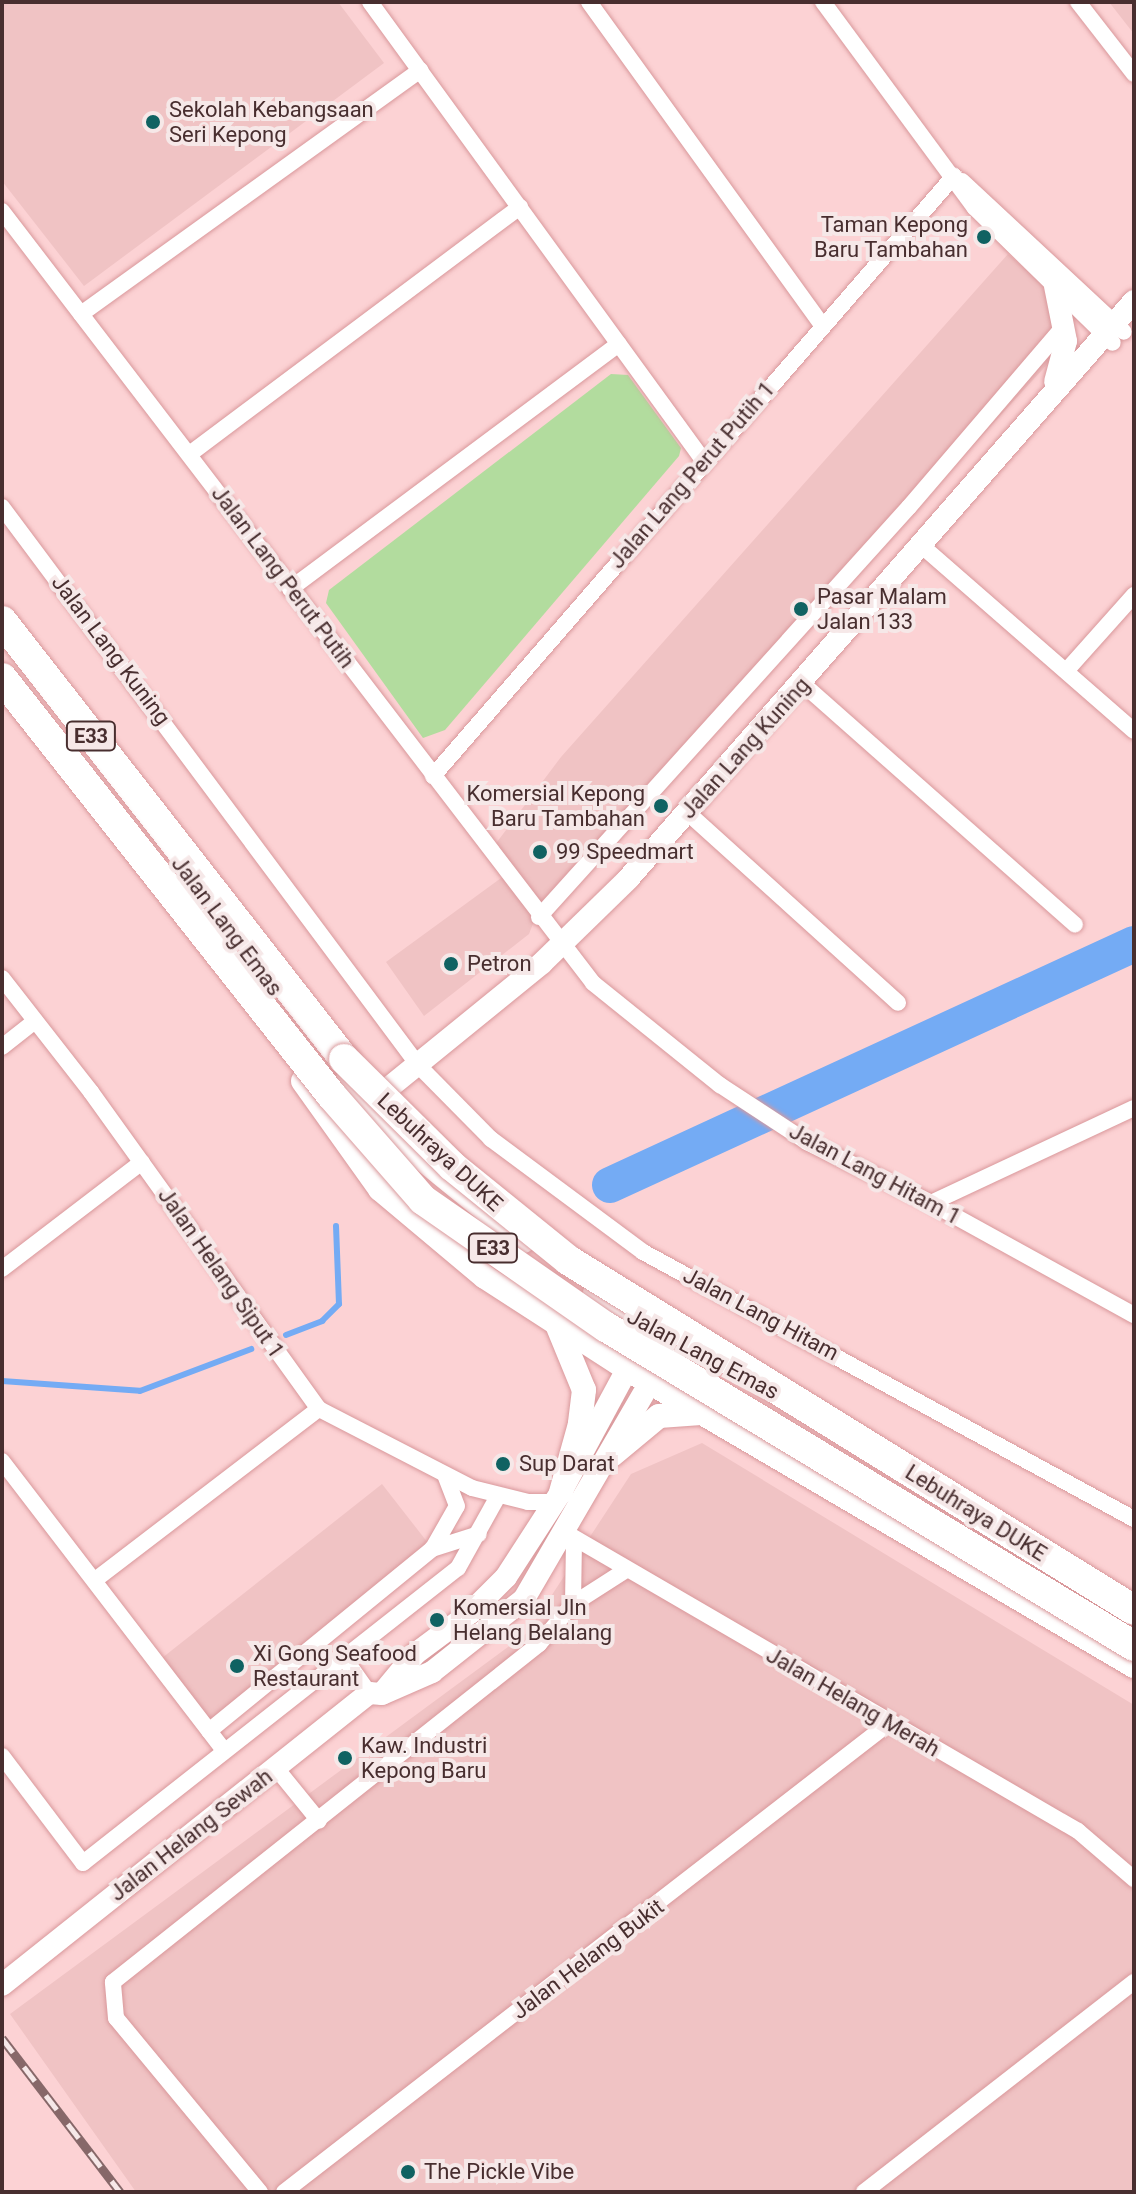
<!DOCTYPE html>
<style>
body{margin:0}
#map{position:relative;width:1136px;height:2194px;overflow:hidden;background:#fcd2d4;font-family:Roboto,sans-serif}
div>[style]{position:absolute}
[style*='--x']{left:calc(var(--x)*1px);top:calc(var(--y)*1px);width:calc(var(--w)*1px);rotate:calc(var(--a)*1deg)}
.built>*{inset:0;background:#f0c3c4}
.green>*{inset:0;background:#b2dc9e}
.stream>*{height:6px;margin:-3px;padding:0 3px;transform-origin:3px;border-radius:3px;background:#74abf4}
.river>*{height:36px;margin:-18px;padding:0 18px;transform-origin:18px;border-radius:18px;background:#74abf4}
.roads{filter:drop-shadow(0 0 2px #d9989b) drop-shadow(0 0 2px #d9989b)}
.minor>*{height:16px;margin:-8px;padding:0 8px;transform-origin:8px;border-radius:8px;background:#fff}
.tertiary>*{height:22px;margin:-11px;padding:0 11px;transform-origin:11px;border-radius:11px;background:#fff}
.secondary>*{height:24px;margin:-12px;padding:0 12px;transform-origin:12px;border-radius:12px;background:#fff}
.motorway>*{height:30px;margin:-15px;padding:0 15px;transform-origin:15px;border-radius:15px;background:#fff}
.rail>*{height:9px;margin-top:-4.5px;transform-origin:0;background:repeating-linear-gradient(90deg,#f6e8e8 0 18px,#876869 0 36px);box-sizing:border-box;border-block:2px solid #876869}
.bridges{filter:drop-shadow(0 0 2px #d9989b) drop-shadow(0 0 2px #d9989b)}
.motorway-bridge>*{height:30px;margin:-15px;padding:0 15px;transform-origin:15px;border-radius:15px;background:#fff}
.dots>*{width:22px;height:22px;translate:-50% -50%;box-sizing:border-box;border:4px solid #f6e8e8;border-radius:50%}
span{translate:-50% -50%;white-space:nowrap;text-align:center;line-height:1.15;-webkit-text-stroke:8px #f6e8e8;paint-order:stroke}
.shield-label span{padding:2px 6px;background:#f6e8e8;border:2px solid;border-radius:6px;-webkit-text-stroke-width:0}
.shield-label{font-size:20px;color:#482e2f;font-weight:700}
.poi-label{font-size:22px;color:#482e2f}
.left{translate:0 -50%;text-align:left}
.right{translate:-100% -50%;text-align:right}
.street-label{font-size:22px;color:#482e2f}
.frame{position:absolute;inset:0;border:4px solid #482e2f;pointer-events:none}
</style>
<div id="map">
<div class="built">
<i style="clip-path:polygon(2px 2px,338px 2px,384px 63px,84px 286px,2px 181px)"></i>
<i style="clip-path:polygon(1109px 2px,1134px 2px,1134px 34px)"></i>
<i style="clip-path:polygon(1008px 254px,1049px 290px,1074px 335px,553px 906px,540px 906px,529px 934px,424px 1016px,386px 962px,512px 870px,494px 846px,561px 757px)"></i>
<i style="clip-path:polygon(702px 1443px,1134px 1705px,1134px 2192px,136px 2192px,10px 2014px,527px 1633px,631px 1474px)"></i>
<i style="clip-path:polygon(382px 1484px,428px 1543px,211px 1720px,162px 1658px)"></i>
</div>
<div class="green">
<i style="clip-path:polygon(611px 374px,628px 375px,681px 448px,679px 456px,445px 730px,423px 738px,326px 603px,329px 590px)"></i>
</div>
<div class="stream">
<i style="--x:286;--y:1335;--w:39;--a:-21"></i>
<i style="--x:322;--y:1321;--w:24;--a:-45"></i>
<i style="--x:339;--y:1304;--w:78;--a:-92.2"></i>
<i style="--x:2;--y:1381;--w:138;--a:4.1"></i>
<i style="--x:140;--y:1391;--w:119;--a:-20.7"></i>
</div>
<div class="river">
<i style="--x:610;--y:1185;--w:577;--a:-24.7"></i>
</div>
<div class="roads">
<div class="minor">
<i style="--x:370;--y:2;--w:566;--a:53.98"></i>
<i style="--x:589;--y:2;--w:398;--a:54.2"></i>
<i style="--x:823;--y:2;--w:255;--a:53.6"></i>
<i style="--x:974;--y:207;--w:194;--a:44.4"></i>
<i style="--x:1078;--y:2;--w:91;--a:52.1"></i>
<i style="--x:962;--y:181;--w:221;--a:43"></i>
<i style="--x:2;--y:211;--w:972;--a:52.56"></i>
<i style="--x:593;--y:983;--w:163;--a:38.8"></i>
<i style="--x:720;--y:1085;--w:104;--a:33.2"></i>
<i style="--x:807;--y:1142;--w:138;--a:26.2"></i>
<i style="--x:931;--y:1203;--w:232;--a:28.9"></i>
<i style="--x:81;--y:314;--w:418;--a:-35.7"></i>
<i style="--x:191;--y:453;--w:411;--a:-36.8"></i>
<i style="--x:2;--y:507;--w:696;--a:53.29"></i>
<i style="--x:418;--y:1065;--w:104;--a:45.4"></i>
<i style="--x:491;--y:1139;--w:189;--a:36.6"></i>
<i style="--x:643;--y:1252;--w:559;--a:28.54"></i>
<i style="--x:922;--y:546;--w:281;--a:41.1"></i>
<i style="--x:290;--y:589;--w:410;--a:-36.7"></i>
<i style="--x:1067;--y:670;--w:101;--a:-48.2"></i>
<i style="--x:803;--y:684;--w:363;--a:41.5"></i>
<i style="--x:433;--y:776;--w:795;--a:-49.03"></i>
<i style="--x:688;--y:813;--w:283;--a:42.1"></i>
<i style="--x:539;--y:917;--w:552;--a:-47.94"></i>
<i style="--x:909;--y:507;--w:240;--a:-49.4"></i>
<i style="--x:2;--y:978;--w:145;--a:52"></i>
<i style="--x:91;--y:1092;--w:390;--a:54.3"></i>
<i style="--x:319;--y:1409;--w:172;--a:27.3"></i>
<i style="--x:472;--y:1488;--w:58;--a:14"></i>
<i style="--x:528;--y:1502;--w:25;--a:0"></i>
<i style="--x:2;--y:1047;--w:42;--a:-38.2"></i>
<i style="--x:931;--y:1203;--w:224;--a:-25.1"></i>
<i style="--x:2;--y:1269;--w:176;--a:-37.4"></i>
<i style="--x:2;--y:1461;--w:364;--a:52.5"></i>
<i style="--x:566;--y:1533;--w:592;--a:30.2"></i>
<i style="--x:1078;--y:1831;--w:74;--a:40.6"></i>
<i style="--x:433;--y:1548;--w:48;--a:-60.3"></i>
<i style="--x:457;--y:1506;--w:31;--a:-111"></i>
<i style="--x:95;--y:1580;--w:282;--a:-37.4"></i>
<i style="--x:573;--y:1604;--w:65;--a:-89.1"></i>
<i style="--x:342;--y:1655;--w:47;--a:54.6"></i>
<i style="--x:209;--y:1731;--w:288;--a:-39.2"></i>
<i style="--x:432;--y:1549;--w:49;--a:-17.7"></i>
<i style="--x:2;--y:1756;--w:134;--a:52.9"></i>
<i style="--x:83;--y:1863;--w:477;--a:-38.2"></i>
<i style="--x:458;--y:1568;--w:82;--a:-60.9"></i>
<i style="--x:276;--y:1768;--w:68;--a:50.9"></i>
<i style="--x:260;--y:2192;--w:226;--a:-129.6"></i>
<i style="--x:116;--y:2018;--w:36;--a:-95"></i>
<i style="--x:113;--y:1982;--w:544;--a:-38.43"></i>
<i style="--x:539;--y:1644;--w:52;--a:-49.6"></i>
<i style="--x:573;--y:1604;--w:63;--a:-32.7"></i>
<i style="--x:284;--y:2192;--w:765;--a:-37.78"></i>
<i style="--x:864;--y:2192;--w:342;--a:-37.9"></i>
</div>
<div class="tertiary">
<i style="--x:1055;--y:286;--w:56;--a:78.7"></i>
<i style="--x:1066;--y:341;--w:42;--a:105"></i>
<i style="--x:370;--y:1103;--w:222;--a:-39.1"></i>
<i style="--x:542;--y:963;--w:120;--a:-44.3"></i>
<i style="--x:628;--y:879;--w:768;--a:-48.8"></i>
<i style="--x:385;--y:1690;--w:47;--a:-50.2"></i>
<i style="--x:415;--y:1654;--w:69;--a:-36.7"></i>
<i style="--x:470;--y:1613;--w:51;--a:-45"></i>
<i style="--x:506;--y:1577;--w:101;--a:-57.1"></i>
<i style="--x:561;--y:1492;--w:158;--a:-61.7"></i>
<i style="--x:2;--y:1985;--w:469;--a:-38.5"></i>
<i style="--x:369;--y:1693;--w:13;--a:4"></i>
<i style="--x:382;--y:1694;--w:55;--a:-23.7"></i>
<i style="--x:432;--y:1672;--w:117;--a:-38.4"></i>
<i style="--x:524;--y:1599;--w:268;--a:-59.8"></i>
</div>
<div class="secondary">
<i style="--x:348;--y:1079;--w:106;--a:47.3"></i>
<i style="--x:420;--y:1157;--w:133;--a:39.2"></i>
<i style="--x:303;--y:1081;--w:133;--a:54.5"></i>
<i style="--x:380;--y:1189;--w:137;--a:40"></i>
<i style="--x:485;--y:1277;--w:169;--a:32.9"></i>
<i style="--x:627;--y:1369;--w:588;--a:30.36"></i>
<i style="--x:595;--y:1293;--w:127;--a:30.8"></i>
<i style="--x:558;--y:1327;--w:68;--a:67.6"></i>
<i style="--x:584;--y:1390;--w:34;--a:97"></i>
<i style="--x:580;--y:1424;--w:71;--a:105.6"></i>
<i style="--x:612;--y:1455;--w:61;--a:-39.7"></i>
<i style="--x:659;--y:1416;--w:42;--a:-4.1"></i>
</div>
<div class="motorway">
<i style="--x:2;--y:621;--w:556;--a:52.02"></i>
</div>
</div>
<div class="rail">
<i style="--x:2;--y:2038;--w:194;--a:52.5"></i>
</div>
<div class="bridges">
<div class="motorway-bridge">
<i style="--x:2;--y:678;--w:533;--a:51.71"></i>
<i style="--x:332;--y:1096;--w:138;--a:48.8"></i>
<i style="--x:423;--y:1200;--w:223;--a:34.8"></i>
<i style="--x:606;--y:1327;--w:617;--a:31.14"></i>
<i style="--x:344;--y:1059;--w:152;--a:44.7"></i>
<i style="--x:452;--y:1166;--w:149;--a:39"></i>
<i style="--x:568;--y:1260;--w:665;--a:31.73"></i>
</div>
</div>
<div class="dots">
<i style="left:153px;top:122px;background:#106262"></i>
<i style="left:984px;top:237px;background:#106262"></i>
<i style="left:801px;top:609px;background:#106262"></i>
<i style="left:661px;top:806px;background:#106262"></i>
<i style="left:540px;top:852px;background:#106262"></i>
<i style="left:451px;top:964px;background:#106262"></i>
<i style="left:503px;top:1464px;background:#106262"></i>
<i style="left:437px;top:1620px;background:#106262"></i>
<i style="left:237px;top:1666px;background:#106262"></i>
<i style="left:345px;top:1758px;background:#106262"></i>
<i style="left:408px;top:2172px;background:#106262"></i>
</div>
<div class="shield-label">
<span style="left:91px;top:736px">E33</span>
<span style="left:493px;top:1248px">E33</span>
</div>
<div class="poi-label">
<span class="left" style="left:169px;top:122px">Sekolah Kebangsaan<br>Seri Kepong</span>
<span class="right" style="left:968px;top:237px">Taman Kepong<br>Baru Tambahan</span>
<span class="left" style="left:817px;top:609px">Pasar Malam<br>Jalan 133</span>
<span class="right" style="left:645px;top:806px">Komersial Kepong<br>Baru Tambahan</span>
<span class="left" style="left:556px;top:852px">99 Speedmart</span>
<span class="left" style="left:467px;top:964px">Petron</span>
<span class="left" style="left:519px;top:1464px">Sup Darat</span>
<span class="left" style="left:453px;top:1620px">Komersial Jln<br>Helang Belalang</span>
<span class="left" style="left:253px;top:1666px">Xi Gong Seafood<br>Restaurant</span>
<span class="left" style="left:361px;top:1758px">Kaw. Industri<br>Kepong Baru</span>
<span class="left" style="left:424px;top:2172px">The Pickle Vibe</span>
</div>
<div class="street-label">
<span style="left:692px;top:475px;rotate:-49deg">Jalan Lang Perut Putih 1</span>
<span style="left:283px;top:577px;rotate:53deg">Jalan Lang Perut Putih</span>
<span style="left:111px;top:650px;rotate:53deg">Jalan Lang Kuning</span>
<span style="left:745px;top:748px;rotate:-48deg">Jalan Lang Kuning</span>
<span style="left:227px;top:926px;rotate:53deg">Jalan Lang Emas</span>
<span style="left:440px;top:1152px;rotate:43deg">Lebuhraya DUKE</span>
<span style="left:875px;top:1174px;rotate:28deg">Jalan Lang Hitam 1</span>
<span style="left:221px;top:1273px;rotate:55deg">Jalan Helang Siput 1</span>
<span style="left:761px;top:1314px;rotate:28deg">Jalan Lang Hitam</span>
<span style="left:703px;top:1354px;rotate:28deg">Jalan Lang Emas</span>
<span style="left:976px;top:1513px;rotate:32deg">Lebuhraya DUKE</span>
<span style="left:853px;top:1702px;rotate:30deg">Jalan Helang Merah</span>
<span style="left:191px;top:1835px;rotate:-38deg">Jalan Helang Sewah</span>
<span style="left:588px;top:1959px;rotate:-37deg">Jalan Helang Bukit</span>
</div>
<div class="frame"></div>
</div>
